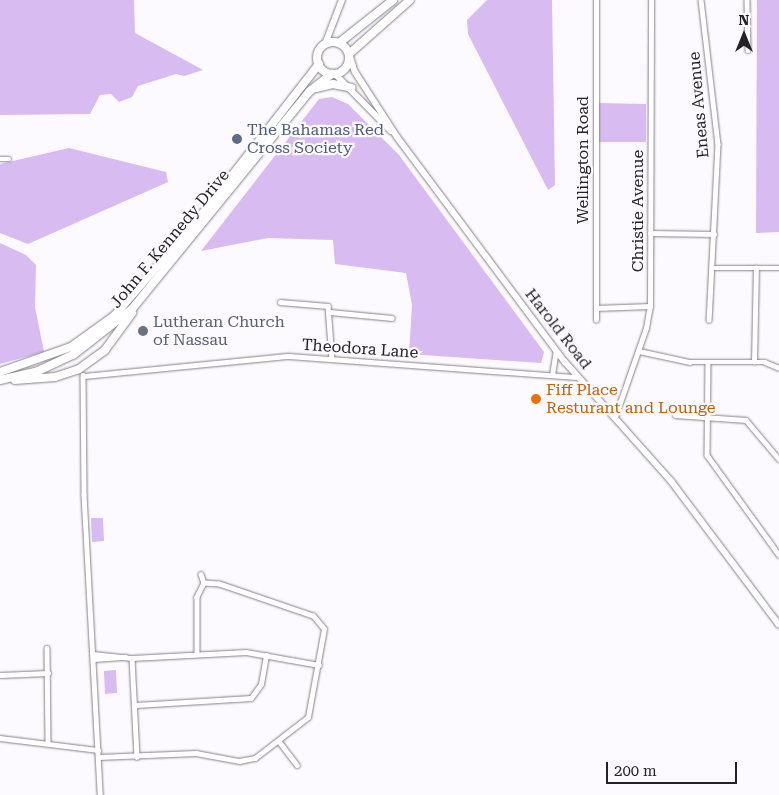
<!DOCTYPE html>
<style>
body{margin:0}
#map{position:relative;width:779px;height:795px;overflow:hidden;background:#fcfaff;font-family:"Roboto Serif",serif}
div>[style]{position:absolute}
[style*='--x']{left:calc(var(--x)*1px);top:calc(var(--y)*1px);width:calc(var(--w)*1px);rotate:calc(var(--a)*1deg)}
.green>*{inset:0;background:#d7bbf1}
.roads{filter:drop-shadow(0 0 1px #848088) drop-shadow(0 0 1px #848088)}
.street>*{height:4.5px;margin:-2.25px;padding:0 2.25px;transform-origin:2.25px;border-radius:2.25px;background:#fff}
.secondary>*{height:6px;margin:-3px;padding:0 3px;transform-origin:3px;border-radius:3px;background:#fff}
.highway>*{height:8px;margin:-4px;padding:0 4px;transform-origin:4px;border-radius:4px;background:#fff}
.highway>.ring{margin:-4px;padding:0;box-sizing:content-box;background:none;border:8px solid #fff;border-radius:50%}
.dots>*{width:14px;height:14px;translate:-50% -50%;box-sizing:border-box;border:2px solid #fcfaff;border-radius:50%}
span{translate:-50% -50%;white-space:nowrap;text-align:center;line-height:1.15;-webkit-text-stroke:4.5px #fcfaff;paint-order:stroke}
.street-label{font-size:16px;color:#242226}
.service-label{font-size:16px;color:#4e5e75}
.left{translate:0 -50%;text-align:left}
.worship-label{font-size:16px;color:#5b616d}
.food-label{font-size:16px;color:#c56008}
.north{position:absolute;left:719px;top:10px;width:50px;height:50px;-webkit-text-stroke:4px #fcfaff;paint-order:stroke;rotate:0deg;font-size:14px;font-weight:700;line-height:20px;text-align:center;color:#242226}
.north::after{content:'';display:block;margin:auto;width:18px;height:22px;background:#242226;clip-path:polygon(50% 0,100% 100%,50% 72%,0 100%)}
.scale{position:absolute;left:606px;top:762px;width:131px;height:22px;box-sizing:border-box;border:2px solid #242226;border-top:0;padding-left:6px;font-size:15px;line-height:18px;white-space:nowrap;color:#242226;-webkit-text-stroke:4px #fcfaff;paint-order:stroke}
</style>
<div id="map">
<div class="green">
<i style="clip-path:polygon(0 0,134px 0,135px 33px,203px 70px,184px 76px,176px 74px,138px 86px,132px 97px,119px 102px,111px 94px,100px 95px,90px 114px,0 115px)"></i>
<i style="clip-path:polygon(487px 0,552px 0,555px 185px,548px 190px,468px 34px,467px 20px)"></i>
<i style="clip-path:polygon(757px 0,779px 0,779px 232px,756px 233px)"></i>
<i style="clip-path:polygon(332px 97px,348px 104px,399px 155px,544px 352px,541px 363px,409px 354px,412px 305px,406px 273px,335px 264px,333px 240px,268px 238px,201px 251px,319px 99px)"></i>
<i style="clip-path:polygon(597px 103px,646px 104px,646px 142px,597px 142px)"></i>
<i style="clip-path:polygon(69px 148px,166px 172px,168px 182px,28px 244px,0 233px,0 164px)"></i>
<i style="clip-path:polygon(0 243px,26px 255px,36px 265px,35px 307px,44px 352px,0 364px)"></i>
<i style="clip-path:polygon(91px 518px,103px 518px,104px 541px,92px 542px)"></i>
<i style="clip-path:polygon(116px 670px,117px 693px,105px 694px,104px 671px)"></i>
</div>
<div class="roads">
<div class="street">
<i style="--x:701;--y:0;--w:145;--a:83.3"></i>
<i style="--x:718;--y:144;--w:176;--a:92.9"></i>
<i style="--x:747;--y:0;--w:50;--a:88.9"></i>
<i style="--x:0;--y:159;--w:9;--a:0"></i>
<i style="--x:650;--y:233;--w:64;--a:0.9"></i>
<i style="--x:712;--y:268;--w:67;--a:0"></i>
<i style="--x:280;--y:302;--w:48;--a:4.8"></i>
<i style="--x:328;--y:306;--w:53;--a:85.7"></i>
<i style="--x:596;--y:308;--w:54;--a:-2.1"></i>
<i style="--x:330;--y:312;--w:62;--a:5.5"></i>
<i style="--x:596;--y:320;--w:320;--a:-90"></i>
<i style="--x:639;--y:351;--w:52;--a:12.2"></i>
<i style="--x:690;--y:362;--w:75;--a:0"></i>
<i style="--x:765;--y:362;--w:15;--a:23"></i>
<i style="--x:708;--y:362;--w:93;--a:90.6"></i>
<i style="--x:707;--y:455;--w:123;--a:54.2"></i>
<i style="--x:754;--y:362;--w:94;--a:-88.8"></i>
<i style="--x:83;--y:375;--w:120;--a:89.5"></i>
<i style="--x:84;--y:495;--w:300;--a:86.9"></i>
<i style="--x:552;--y:375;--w:24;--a:-81"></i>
<i style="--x:84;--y:376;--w:206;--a:-5.6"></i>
<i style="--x:289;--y:356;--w:288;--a:4.2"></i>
<i style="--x:675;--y:415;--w:71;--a:4"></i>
<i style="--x:746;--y:420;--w:51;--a:49.8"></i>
<i style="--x:615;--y:417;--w:94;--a:-70.8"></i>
<i style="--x:646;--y:328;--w:22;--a:-80"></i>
<i style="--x:650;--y:306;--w:306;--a:-89.8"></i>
<i style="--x:201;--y:574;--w:9;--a:72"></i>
<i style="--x:47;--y:648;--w:95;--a:89.4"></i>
<i style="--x:93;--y:654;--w:39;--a:6"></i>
<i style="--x:132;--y:658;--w:114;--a:-3"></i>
<i style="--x:246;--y:652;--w:74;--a:10.1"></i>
<i style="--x:132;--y:658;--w:99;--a:87.1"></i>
<i style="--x:94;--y:659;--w:31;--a:-4"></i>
<i style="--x:0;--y:675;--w:48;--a:-2.4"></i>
<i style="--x:136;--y:705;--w:115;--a:-3.5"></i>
<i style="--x:251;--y:698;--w:17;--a:-54"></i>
<i style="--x:261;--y:684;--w:29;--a:-80"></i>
<i style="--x:0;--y:738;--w:99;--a:7"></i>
<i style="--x:279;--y:741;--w:30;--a:53"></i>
<i style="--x:98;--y:757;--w:98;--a:-2.3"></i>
<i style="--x:196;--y:753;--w:44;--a:10.5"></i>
<i style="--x:239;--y:761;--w:16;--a:-11"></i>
<i style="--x:255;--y:758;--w:67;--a:-37.7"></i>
<i style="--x:308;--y:717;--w:89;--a:-79.7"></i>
<i style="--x:324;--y:629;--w:17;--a:-130"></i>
<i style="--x:313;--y:616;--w:99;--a:-161.2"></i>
<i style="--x:219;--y:584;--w:15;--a:-176"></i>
<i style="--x:204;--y:583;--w:16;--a:117"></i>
<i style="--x:197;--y:597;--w:57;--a:90"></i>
</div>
<div class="secondary">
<i style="--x:325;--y:44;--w:47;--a:-68.9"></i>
<i style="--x:350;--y:57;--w:16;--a:72"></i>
<i style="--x:355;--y:72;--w:77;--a:57.1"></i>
<i style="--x:397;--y:137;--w:281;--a:53.3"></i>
<i style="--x:565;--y:362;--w:159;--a:48.3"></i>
<i style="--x:671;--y:481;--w:180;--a:53.1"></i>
<i style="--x:335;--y:74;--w:80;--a:45.5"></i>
</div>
<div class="highway">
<i class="ring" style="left:317px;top:42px;width:24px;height:24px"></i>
<i style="--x:339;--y:43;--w:69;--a:-38.5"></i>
<i style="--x:349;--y:54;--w:81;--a:-41.5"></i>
<i style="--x:316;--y:88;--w:17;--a:-13"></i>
<i style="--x:333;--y:84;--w:19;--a:12"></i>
<i style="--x:0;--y:372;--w:75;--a:-19.4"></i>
<i style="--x:71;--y:347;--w:53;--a:-35.8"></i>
<i style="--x:114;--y:316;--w:136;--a:-49.2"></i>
<i style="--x:203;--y:213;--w:189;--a:-52.1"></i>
<i style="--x:0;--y:380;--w:39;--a:-13"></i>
<i style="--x:38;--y:371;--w:38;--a:-25"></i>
<i style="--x:73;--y:355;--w:75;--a:-37.9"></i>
<i style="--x:132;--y:309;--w:281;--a:-50.8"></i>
<i style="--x:310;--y:91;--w:28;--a:-38"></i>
<i style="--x:15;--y:380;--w:40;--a:-4.3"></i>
<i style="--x:55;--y:377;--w:25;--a:-18"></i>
<i style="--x:79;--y:369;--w:32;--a:-36"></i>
<i style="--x:105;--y:350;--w:46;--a:-53.9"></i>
</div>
</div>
<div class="dots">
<i style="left:237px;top:139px;background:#5c6f8a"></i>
<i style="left:143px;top:331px;background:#6b7280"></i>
<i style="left:536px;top:399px;background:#e8710a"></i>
</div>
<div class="street-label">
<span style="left:699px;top:105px;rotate:-95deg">Eneas Avenue</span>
<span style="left:583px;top:160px;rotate:-90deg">Wellington Road</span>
<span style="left:638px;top:211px;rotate:-90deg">Christie Avenue</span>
<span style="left:170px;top:239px;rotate:-50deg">John F. Kennedy Drive</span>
<span style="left:558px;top:329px;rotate:52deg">Harold Road</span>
<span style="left:360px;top:349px;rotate:4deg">Theodora Lane</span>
</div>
<div class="service-label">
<span class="left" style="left:247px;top:139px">The Bahamas Red<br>Cross Society</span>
</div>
<div class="worship-label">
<span class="left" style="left:153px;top:331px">Lutheran Church<br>of Nassau</span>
</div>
<div class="food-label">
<span class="left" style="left:546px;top:399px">Fiff Place<br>Resturant and Lounge</span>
</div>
<div class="north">N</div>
<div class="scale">200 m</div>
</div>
